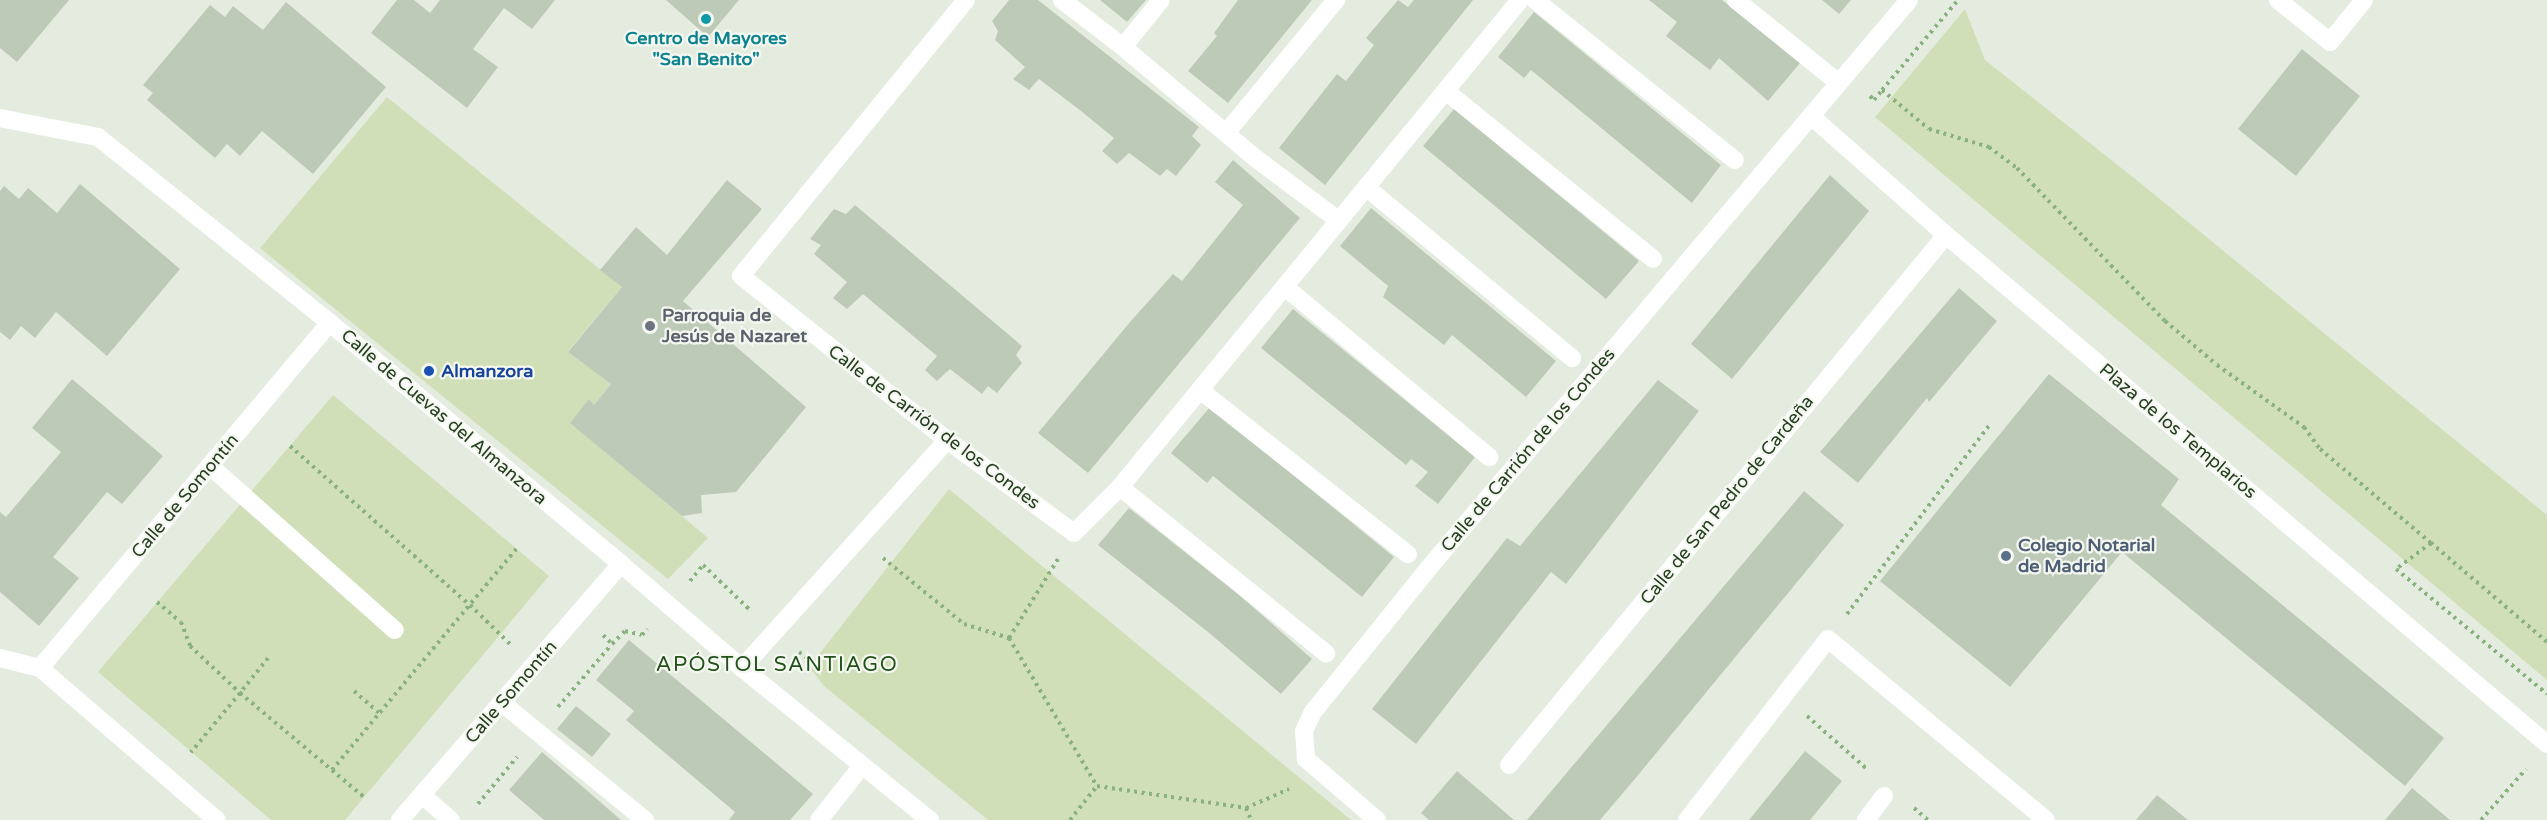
<!DOCTYPE html>
<meta charset="utf-8">
<style>
body{margin:0}
#map{position:relative;width:2547px;height:820px;overflow:hidden;background:#e4ece0;font-family:"Varela Round",sans-serif}
div>[style]{position:absolute}
[style*='--x']{left:calc(var(--x)*1px);top:calc(var(--y)*1px);width:calc(var(--w)*1px);rotate:calc(var(--a)*1deg)}
.green>*{inset:0;background:#d0dfb7}
.building>*{inset:0;background:#becab8}
.path>*{height:4px;margin-top:-2px;transform-origin:0;background:repeating-linear-gradient(90deg,#89b27e 0 3px,transparent 0 7.5px)}
.lane>*{height:18px;margin:-9px;padding:0 9px;transform-origin:9px;border-radius:9px;background:#fff}
.street>*{height:18px;margin:-9px;padding:0 9px;transform-origin:9px;border-radius:9px;background:#fff}
.dots>*{width:16px;height:16px;translate:-50% -50%;box-sizing:border-box;border:3px solid #f4f8f1;border-radius:50%}
span{translate:-50% -50%;white-space:nowrap;text-align:center;line-height:1.15;-webkit-text-stroke:4.5px #f4f8f1;paint-order:stroke}
.culture-label{font-size:18px;color:#0d838f;font-weight:700}
.worship-label{font-size:18px;color:#5b616d;font-weight:700}
.left{translate:0 -50%;text-align:left}
.transit-label{font-size:18px;color:#164399;font-weight:700}
.street-label{font-size:18px;color:#253e20}
.service-label{font-size:18px;color:#4e5e75;font-weight:700}
.quarter-label{font-size:21px;color:#22511a;letter-spacing:1.5px}
</style>
<div id="map">
<div class="green">
<i style="clip-path:polygon(1965px 9px,1985px 60px,2144px 186px,2547px 515px,2547px 680px,1875px 117px)"></i>
<i style="clip-path:polygon(387px 97px,622px 287px,568px 351px,611px 384px,594px 405px,589px 399px,571px 423px,708px 538px,668px 579px,260px 248px)"></i>
<i style="clip-path:polygon(333px 395px,549px 576px,345px 820px,271px 820px,98px 672px)"></i>
<i style="clip-path:polygon(949px 489px,1036px 561px,1351px 820px,988px 820px,824px 686px,809px 667px)"></i>
</div>
<div class="building">
<i style="clip-path:polygon(0 0,69px 0,17px 62px,0 48px)"></i>
<i style="clip-path:polygon(397px 0,414px 0,430px 13px,440px 0,555px 0,532px 29px,504px 8px,473px 49px,498px 67px,467px 108px,371px 33px)"></i>
<i style="clip-path:polygon(666px 0,739px 0,708px 37px)"></i>
<i style="clip-path:polygon(1009px 0,1038px 0,1199px 127px,1192px 136px,1201px 145px,1176px 176px,1167px 169px,1160px 176px,1129px 153px,1117px 164px,1102px 151px,1114px 138px,1081px 111px,1039px 79px,1029px 90px,1013px 79px,1025px 67px,995px 40px,998px 31px,992px 21px)"></i>
<i style="clip-path:polygon(1100px 0,1146px 0,1127px 22px)"></i>
<i style="clip-path:polygon(1238px 0,1312px 0,1228px 103px,1188px 71px,1217px 36px,1214px 33px)"></i>
<i style="clip-path:polygon(1398px 0,1408px 7px,1414px 0,1473px 0,1325px 185px,1279px 148px,1337px 74px,1346px 81px,1374px 45px,1366px 38px)"></i>
<i style="clip-path:polygon(1649px 0,1722px 0,1800px 63px,1768px 101px,1719px 58px,1710px 70px,1666px 36px,1677px 22px)"></i>
<i style="clip-path:polygon(1822px 0,1851px 0,1839px 14px)"></i>
<i style="clip-path:polygon(286px 2px,386px 87px,313px 174px,262px 131px,240px 156px,227px 144px,215px 158px,147px 100px,153px 93px,143px 85px,210px 5px,225px 17px,233px 6px,263px 30px)"></i>
<i style="clip-path:polygon(1534px 12px,1721px 165px,1692px 203px,1531px 70px,1524px 78px,1498px 57px)"></i>
<i style="clip-path:polygon(2302px 49px,2360px 96px,2296px 176px,2238px 129px)"></i>
<i style="clip-path:polygon(1454px 109px,1639px 261px,1606px 299px,1423px 146px)"></i>
<i style="clip-path:polygon(1233px 160px,1300px 218px,1088px 473px,1038px 433px,1130px 322px,1173px 274px,1182px 281px,1243px 205px,1215px 182px)"></i>
<i style="clip-path:polygon(1830px 175px,1869px 211px,1732px 379px,1691px 344px)"></i>
<i style="clip-path:polygon(727px 180px,762px 209px,683px 301px,806px 407px,736px 492px,701px 495px,702px 513px,682px 516px,570px 423px,589px 399px,594px 405px,611px 384px,568px 352px,622px 287px,600px 270px,636px 227px,667px 255px)"></i>
<i style="clip-path:polygon(80px 184px,180px 269px,107px 356px,56px 312px,35px 338px,21px 326px,10px 340px,0 332px,0 191px,4px 186px,19px 199px,28px 188px,57px 213px)"></i>
<i style="clip-path:polygon(855px 205px,1022px 346px,1016px 355px,1022px 363px,997px 393px,988px 386px,982px 394px,950px 369px,937px 381px,925px 370px,937px 356px,863px 294px,847px 309px,833px 298px,847px 282px,814px 254px,821px 245px,810px 239px,834px 209px,846px 214px)"></i>
<i style="clip-path:polygon(1371px 208px,1556px 361px,1526px 397px,1452px 335px,1444px 345px,1383px 297px,1388px 286px,1340px 246px)"></i>
<i style="clip-path:polygon(1959px 288px,1997px 321px,1929px 402px,1927px 398px,1858px 483px,1820px 452px)"></i>
<i style="clip-path:polygon(1293px 309px,1475px 457px,1438px 504px,1415px 486px,1428px 472px,1411px 459px,1406px 465px,1261px 348px)"></i>
<i style="clip-path:polygon(2049px 374px,2179px 479px,2161px 505px,2444px 738px,2405px 786px,2122px 552px,2010px 687px,1880px 581px)"></i>
<i style="clip-path:polygon(72px 379px,163px 456px,122px 504px,107px 492px,53px 557px,79px 578px,39px 626px,0 592px,0 512px,6px 517px,61px 452px,32px 428px)"></i>
<i style="clip-path:polygon(1658px 380px,1699px 411px,1566px 584px,1551px 572px,1416px 744px,1372px 709px,1507px 538px,1520px 546px)"></i>
<i style="clip-path:polygon(1210px 407px,1394px 557px,1362px 597px,1213px 476px,1207px 483px,1171px 453px)"></i>
<i style="clip-path:polygon(1804px 491px,1844px 525px,1634px 780px,1600px 820px,1527px 820px)"></i>
<i style="clip-path:polygon(1129px 508px,1238px 594px,1312px 659px,1281px 694px,1208px 632px,1098px 545px)"></i>
<i style="clip-path:polygon(629px 640px,813px 794px,790px 820px,729px 820px,735px 812px,626px 720px,634px 711px,596px 680px)"></i>
<i style="clip-path:polygon(576px 706px,611px 734px,592px 757px,557px 729px)"></i>
<i style="clip-path:polygon(1805px 751px,1842px 781px,1810px 820px,1749px 820px)"></i>
<i style="clip-path:polygon(542px 752px,576px 781px,621px 820px,544px 820px,509px 790px)"></i>
<i style="clip-path:polygon(1457px 771px,1514px 820px,1429px 820px,1421px 813px)"></i>
<i style="clip-path:polygon(2412px 788px,2450px 820px,2385px 820px)"></i>
<i style="clip-path:polygon(2157px 795px,2188px 820px,2136px 820px)"></i>
</div>
<div class="path">
<i style="--x:1882;--y:90;--w:118;--a:-49.8"></i>
<i style="--x:1870;--y:96;--w:6;--a:45"></i>
<i style="--x:1874;--y:100;--w:13;--a:-51"></i>
<i style="--x:1882;--y:90;--w:61;--a:39.7"></i>
<i style="--x:1929;--y:129;--w:63;--a:16.7"></i>
<i style="--x:1989;--y:147;--w:35;--a:37"></i>
<i style="--x:2017;--y:168;--w:213;--a:46"></i>
<i style="--x:2165;--y:321;--w:68;--a:40.2"></i>
<i style="--x:2217;--y:365;--w:107;--a:35.5"></i>
<i style="--x:2304;--y:427;--w:27;--a:54"></i>
<i style="--x:2320;--y:449;--w:145;--a:40.3"></i>
<i style="--x:290;--y:446;--w:240;--a:41.5"></i>
<i style="--x:470;--y:605;--w:56;--a:44.3"></i>
<i style="--x:883;--y:558;--w:104;--a:39.2"></i>
<i style="--x:964;--y:624;--w:47;--a:17.3"></i>
<i style="--x:1009;--y:638;--w:172;--a:59.3"></i>
<i style="--x:1097;--y:786;--w:151;--a:8.4"></i>
<i style="--x:1246;--y:808;--w:13;--a:67"></i>
<i style="--x:690;--y:581;--w:21;--a:-51"></i>
<i style="--x:703;--y:565;--w:65;--a:43.8"></i>
<i style="--x:157;--y:602;--w:31;--a:40"></i>
<i style="--x:181;--y:622;--w:26;--a:69"></i>
<i style="--x:190;--y:646;--w:69;--a:43.2"></i>
<i style="--x:240;--y:693;--w:77;--a:129.7"></i>
<i style="--x:1847;--y:614;--w:239;--a:-53"></i>
<i style="--x:603;--y:635;--w:13;--a:45"></i>
<i style="--x:612;--y:644;--w:18;--a:-45"></i>
<i style="--x:625;--y:631;--w:17;--a:13"></i>
<i style="--x:642;--y:635;--w:8;--a:-50"></i>
<i style="--x:1009;--y:638;--w:93;--a:-58.2"></i>
<i style="--x:2547;--y:642;--w:153;--a:-139.5"></i>
<i style="--x:2431;--y:543;--w:44;--a:143.4"></i>
<i style="--x:2396;--y:569;--w:196;--a:39.6"></i>
<i style="--x:799;--y:652;--w:10;--a:37"></i>
<i style="--x:268;--y:658;--w:45;--a:128.7"></i>
<i style="--x:240;--y:693;--w:162;--a:40"></i>
<i style="--x:354;--y:691;--w:33;--a:41"></i>
<i style="--x:558;--y:707;--w:83;--a:-49.4"></i>
<i style="--x:1807;--y:716;--w:80;--a:41.5"></i>
<i style="--x:332;--y:770;--w:288;--a:-50.2"></i>
<i style="--x:478;--y:804;--w:61;--a:-50.3"></i>
<i style="--x:1246;--y:808;--w:47;--a:-23.8"></i>
<i style="--x:1914;--y:808;--w:18;--a:41"></i>
<i style="--x:1070;--y:820;--w:43;--a:-51.5"></i>
<i style="--x:2481;--y:820;--w:68;--a:-48.6"></i>
</div>
<div class="lane">
<i style="--x:2278;--y:0;--w:67;--a:38.9"></i>
<i style="--x:2330;--y:42;--w:54;--a:-51"></i>
<i style="--x:210;--y:466;--w:247;--a:41.6"></i>
</div>
<div class="street">
<i style="--x:966;--y:0;--w:356;--a:129.2"></i>
<i style="--x:741;--y:276;--w:263;--a:38.5"></i>
<i style="--x:947;--y:440;--w:157;--a:36.2"></i>
<i style="--x:1074;--y:533;--w:65;--a:-45"></i>
<i style="--x:1120;--y:487;--w:630;--a:-50.6"></i>
<i style="--x:1062;--y:0;--w:77;--a:37.6"></i>
<i style="--x:1123;--y:47;--w:171;--a:40"></i>
<i style="--x:1254;--y:157;--w:105;--a:36.9"></i>
<i style="--x:1535;--y:0;--w:256;--a:38.7"></i>
<i style="--x:1736;--y:0;--w:132;--a:38.9"></i>
<i style="--x:1123;--y:47;--w:60;--a:-51"></i>
<i style="--x:1447;--y:92;--w:265;--a:39"></i>
<i style="--x:1811;--y:116;--w:180;--a:41.4"></i>
<i style="--x:1946;--y:235;--w:788;--a:40.26"></i>
<i style="--x:0;--y:118;--w:100;--a:11"></i>
<i style="--x:98;--y:137;--w:297;--a:38.7"></i>
<i style="--x:330;--y:323;--w:378;--a:39.6"></i>
<i style="--x:621;--y:564;--w:160;--a:40.7"></i>
<i style="--x:742;--y:668;--w:242;--a:39"></i>
<i style="--x:1226;--y:133;--w:173;--a:-50.4"></i>
<i style="--x:1366;--y:187;--w:268;--a:39.7"></i>
<i style="--x:1285;--y:287;--w:266;--a:39.8"></i>
<i style="--x:1200;--y:390;--w:265;--a:38.3"></i>
<i style="--x:1120;--y:487;--w:265;--a:38.9"></i>
<i style="--x:0;--y:658;--w:41;--a:14"></i>
<i style="--x:40;--y:668;--w:233;--a:40.7"></i>
<i style="--x:40;--y:668;--w:451;--a:-50"></i>
<i style="--x:742;--y:668;--w:307;--a:-48"></i>
<i style="--x:502;--y:703;--w:185;--a:39.3"></i>
<i style="--x:1509;--y:765;--w:687;--a:-50.49"></i>
<i style="--x:422;--y:795;--w:38;--a:41"></i>
<i style="--x:400;--y:820;--w:338;--a:-49.2"></i>
<i style="--x:819;--y:820;--w:69;--a:-51.5"></i>
<i style="--x:1377;--y:820;--w:94;--a:-139.3"></i>
<i style="--x:1306;--y:759;--w:28;--a:-94"></i>
<i style="--x:1304;--y:731;--w:21;--a:-65"></i>
<i style="--x:1313;--y:712;--w:182;--a:-51.2"></i>
<i style="--x:1427;--y:570;--w:746;--a:-49.78"></i>
<i style="--x:1687;--y:820;--w:229;--a:-52.1"></i>
<i style="--x:1828;--y:639;--w:283;--a:39.7"></i>
<i style="--x:1866;--y:820;--w:30;--a:-53"></i>
</div>
<div class="dots">
<i style="left:706px;top:19px;background:#0f9aa8"></i>
<i style="left:650px;top:326px;background:#6b7280"></i>
<i style="left:429px;top:371px;background:#1a4fb4"></i>
<i style="left:2006px;top:556px;background:#5c6f8a"></i>
</div>
<div class="culture-label">
<span style="left:706px;top:49px">Centro de Mayores<br>"San Benito"</span>
</div>
<div class="worship-label">
<span class="left" style="left:662px;top:326px">Parroquia de<br>Jesús de Nazaret</span>
</div>
<div class="transit-label">
<span class="left" style="left:441px;top:371px">Almanzora</span>
</div>
<div class="street-label">
<span style="left:444px;top:417px;rotate:40deg">Calle de Cuevas del Almanzora</span>
<span style="left:934px;top:427px;rotate:37deg">Calle de Carrión de los Condes</span>
<span style="left:2178px;top:431px;rotate:40deg">Plaza de los Templarios</span>
<span style="left:1528px;top:450px;rotate:-50deg">Calle de Carrión de los Condes</span>
<span style="left:185px;top:496px;rotate:-50deg">Calle de Somontín</span>
<span style="left:1727px;top:500px;rotate:-51deg">Calle de San Pedro de Cardeña</span>
<span style="left:511px;top:692px;rotate:-49deg">Calle Somontín</span>
</div>
<div class="service-label">
<span class="left" style="left:2018px;top:556px">Colegio Notarial<br>de Madrid</span>
</div>
<div class="quarter-label">
<span style="left:777px;top:665px">APÓSTOL SANTIAGO</span>
</div>
</div>
